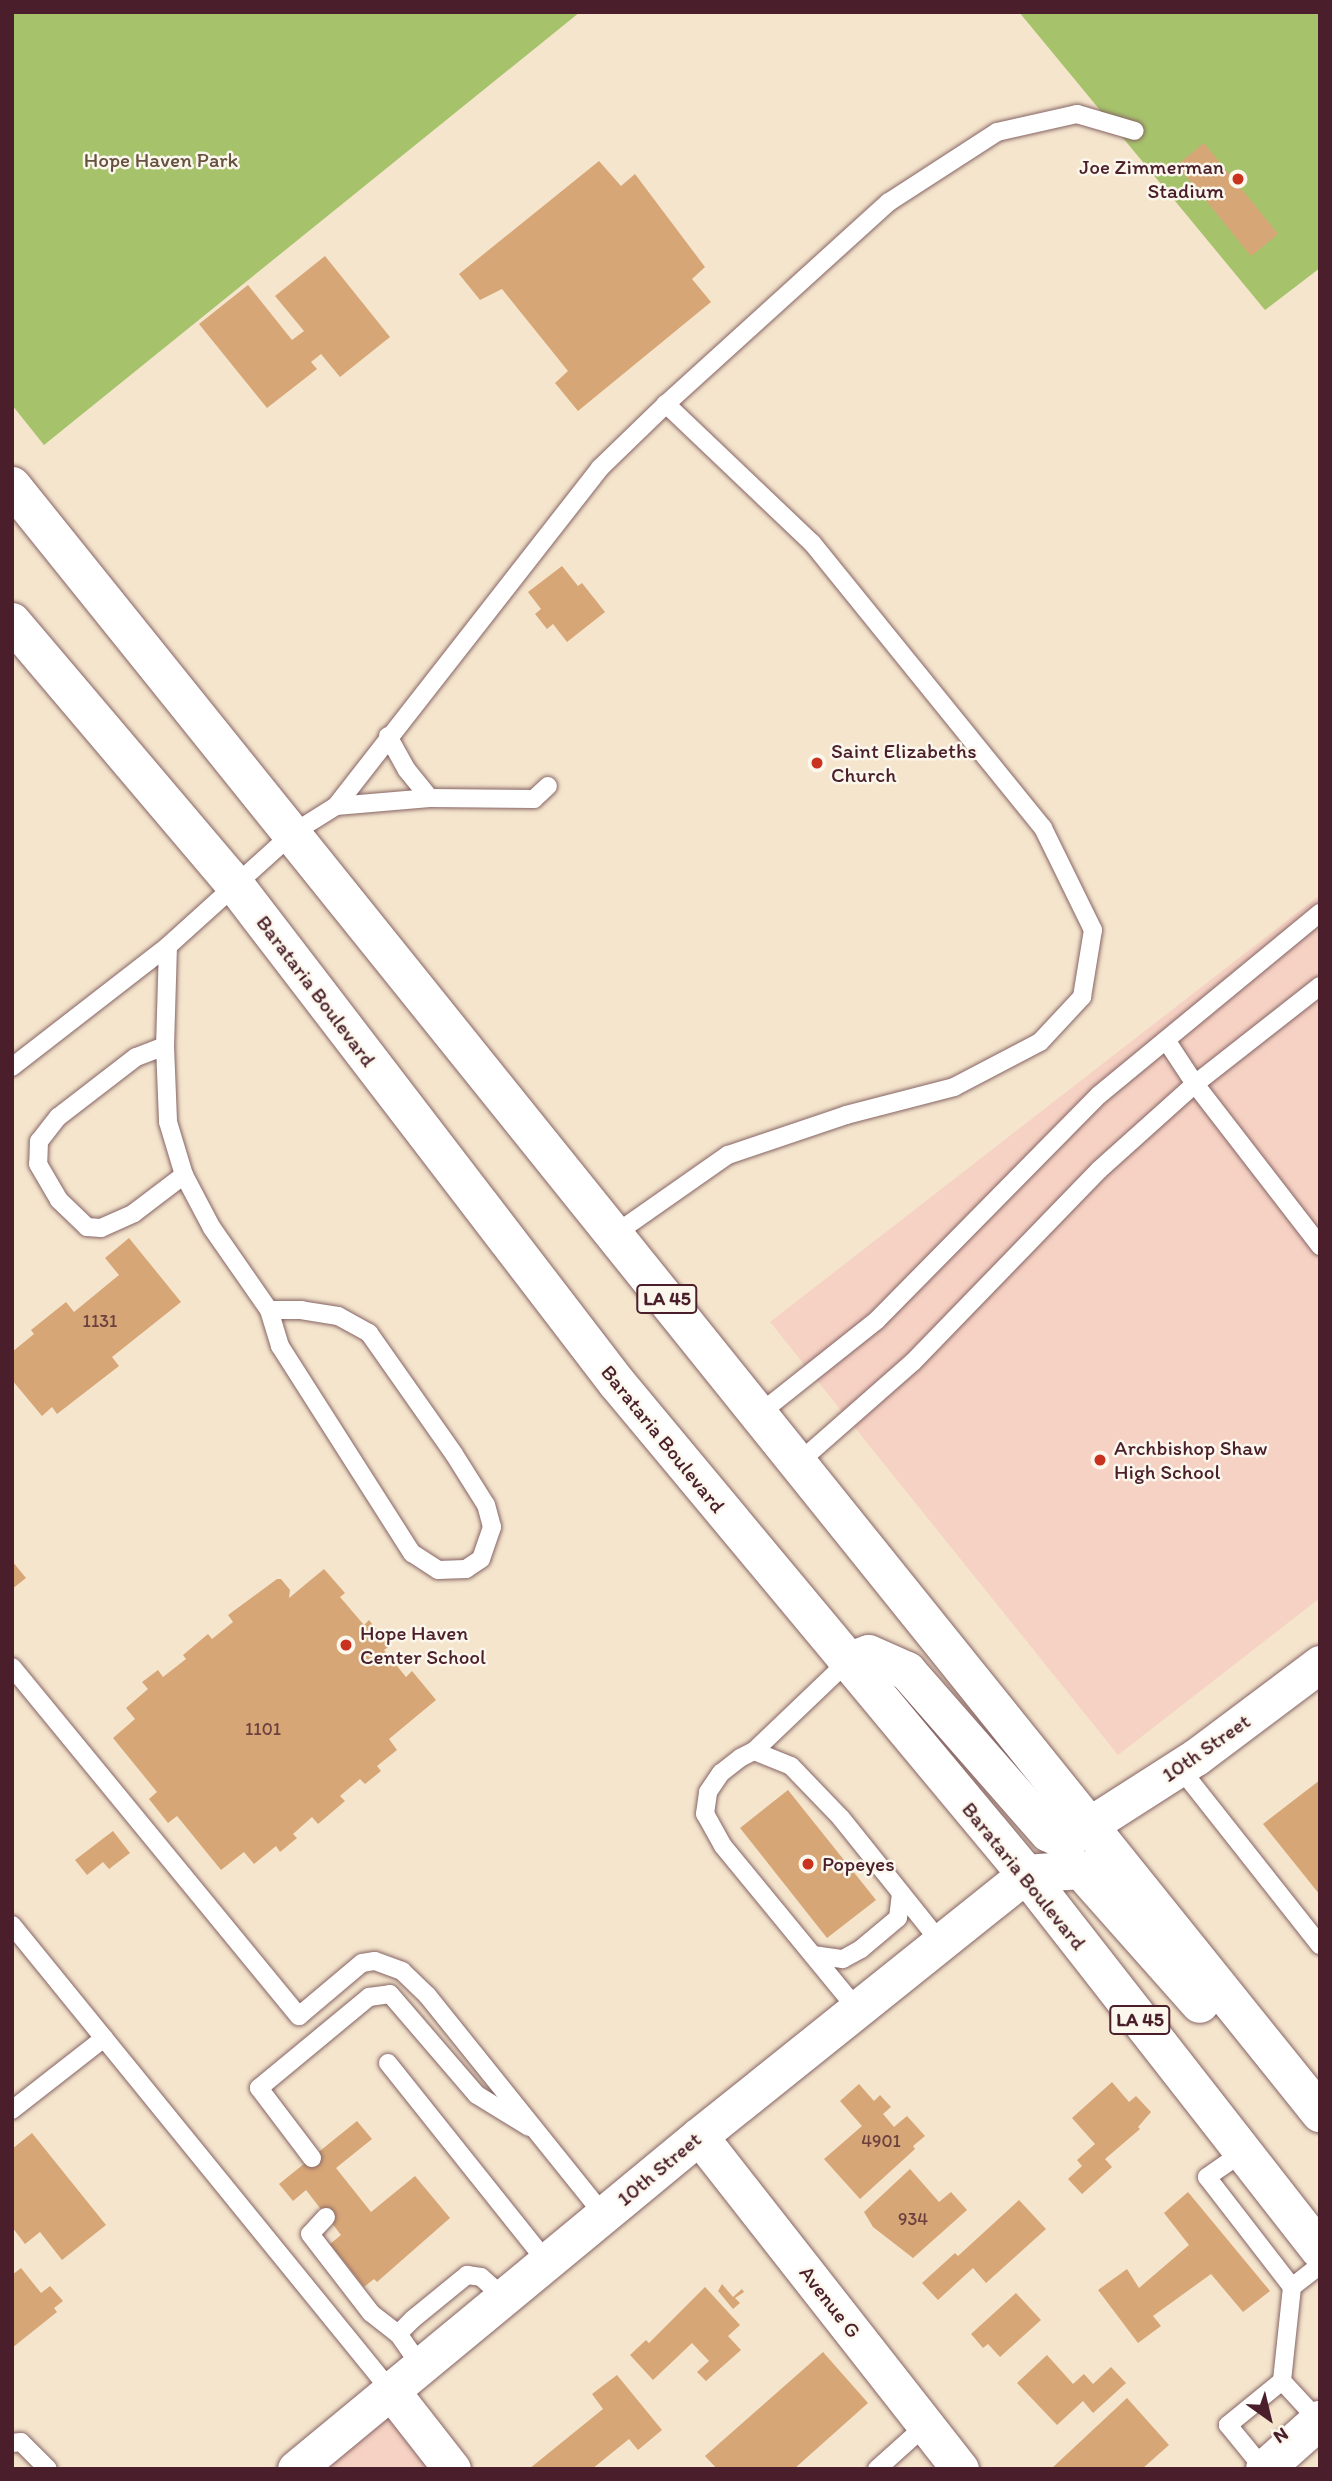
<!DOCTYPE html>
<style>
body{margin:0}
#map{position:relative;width:1332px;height:2481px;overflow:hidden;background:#f5e5cd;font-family:Itim,sans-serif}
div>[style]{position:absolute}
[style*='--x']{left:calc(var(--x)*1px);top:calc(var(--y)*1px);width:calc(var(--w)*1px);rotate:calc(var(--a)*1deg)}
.built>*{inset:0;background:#f6d2c4}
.green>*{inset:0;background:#a6c36b}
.building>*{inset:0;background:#d7a677}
.roads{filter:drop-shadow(0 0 2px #866464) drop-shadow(0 0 2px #866464)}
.service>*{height:18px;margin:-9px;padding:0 9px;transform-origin:9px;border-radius:9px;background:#fff}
.minor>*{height:37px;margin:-18.5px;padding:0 18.5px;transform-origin:18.5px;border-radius:18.5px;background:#fff}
.secondary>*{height:38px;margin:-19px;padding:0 19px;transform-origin:19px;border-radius:19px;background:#fff}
.primary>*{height:38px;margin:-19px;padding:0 19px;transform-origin:19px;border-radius:19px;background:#fff}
.dots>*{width:19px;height:19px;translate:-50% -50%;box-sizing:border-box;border:4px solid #fbf7ec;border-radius:50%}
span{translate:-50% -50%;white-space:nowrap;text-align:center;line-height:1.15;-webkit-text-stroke:5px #fbf7ec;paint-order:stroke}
.number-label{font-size:18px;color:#6d413e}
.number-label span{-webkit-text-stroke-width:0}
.shield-label span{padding:2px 5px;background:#fbf7ec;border:2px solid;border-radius:5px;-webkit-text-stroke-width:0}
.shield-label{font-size:19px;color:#4a1f2b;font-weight:700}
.park-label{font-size:21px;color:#66503e}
.poi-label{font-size:21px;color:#4a1f2b}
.right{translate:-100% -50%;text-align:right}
.left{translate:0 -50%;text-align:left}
.street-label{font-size:21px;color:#4a1f2b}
.frame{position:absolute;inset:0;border:14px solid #4a1f2b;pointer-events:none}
.north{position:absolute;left:1234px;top:2383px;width:70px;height:70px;-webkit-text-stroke:5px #fbf7ec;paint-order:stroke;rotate:146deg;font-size:19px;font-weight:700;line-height:28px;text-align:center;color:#4a1f2b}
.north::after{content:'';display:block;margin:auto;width:24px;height:32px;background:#4a1f2b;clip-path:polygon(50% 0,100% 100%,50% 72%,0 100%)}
</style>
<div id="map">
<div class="built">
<i style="clip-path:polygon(1320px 895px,1320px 1598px,1118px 1755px,770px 1322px)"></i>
<i style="clip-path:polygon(392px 2410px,437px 2469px,319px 2469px)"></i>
</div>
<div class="green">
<i style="clip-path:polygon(12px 12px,580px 12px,44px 445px,12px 405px)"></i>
<i style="clip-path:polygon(1019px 12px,1320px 12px,1320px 268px,1265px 310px)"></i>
</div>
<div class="building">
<i style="clip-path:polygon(1204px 143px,1278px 234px,1251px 256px,1177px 165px)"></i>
<i style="clip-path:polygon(599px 161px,621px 186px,635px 174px,705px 267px,692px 279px,711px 302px,578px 411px,555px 383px,568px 371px,502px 289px,480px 300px,459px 274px)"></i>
<i style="clip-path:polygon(325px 256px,390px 337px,340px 377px,321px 354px,311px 362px,317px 369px,267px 408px,199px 324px,248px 285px,292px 340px,304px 331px,275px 296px)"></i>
<i style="clip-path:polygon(562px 566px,578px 586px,582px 583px,605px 612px,567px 642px,553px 624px,547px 629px,535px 614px,541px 609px,528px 592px)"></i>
<i style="clip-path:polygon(129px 1238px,181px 1302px,112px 1357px,119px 1366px,57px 1414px,52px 1407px,42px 1416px,12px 1380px,12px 1352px,34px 1334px,31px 1330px,66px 1302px,74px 1312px,119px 1275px,105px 1258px)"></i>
<i style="clip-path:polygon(12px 1561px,26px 1578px,12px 1589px)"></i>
<i style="clip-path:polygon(324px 1569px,345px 1593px,340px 1597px,364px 1625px,369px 1620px,390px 1646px,384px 1650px,406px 1677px,412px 1671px,436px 1700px,389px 1739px,397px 1750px,377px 1766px,381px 1771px,365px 1784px,360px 1779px,340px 1796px,345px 1801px,318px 1824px,312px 1817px,293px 1834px,297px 1838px,280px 1852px,276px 1846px,254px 1864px,244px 1852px,221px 1870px,177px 1816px,168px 1823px,149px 1799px,157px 1792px,113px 1738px,135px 1719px,126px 1708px,148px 1689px,142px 1682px,158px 1670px,163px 1677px,186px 1659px,183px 1655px,208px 1634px,212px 1639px,233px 1622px,228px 1615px,277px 1579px,281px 1579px,290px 1590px,289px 1598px)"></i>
<i style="clip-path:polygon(1320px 1780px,1320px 1895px,1263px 1824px)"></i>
<i style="clip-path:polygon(788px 1790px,876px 1900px,827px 1938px,740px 1828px)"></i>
<i style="clip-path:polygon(113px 1831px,130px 1853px,109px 1869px,103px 1862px,87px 1875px,75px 1860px)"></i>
<i style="clip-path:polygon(1112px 2082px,1129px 2102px,1136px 2096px,1151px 2112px,1138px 2127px,1140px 2129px,1105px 2159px,1112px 2167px,1082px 2194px,1068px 2179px,1082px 2166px,1077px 2160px,1095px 2144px,1072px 2118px)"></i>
<i style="clip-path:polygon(859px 2084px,874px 2101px,880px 2095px,891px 2107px,883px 2114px,894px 2127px,907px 2116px,925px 2136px,913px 2146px,915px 2149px,860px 2199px,824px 2159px,862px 2126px,840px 2101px)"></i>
<i style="clip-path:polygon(357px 2121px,372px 2139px,336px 2168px,371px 2212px,415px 2176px,450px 2218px,377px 2282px,374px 2279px,364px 2287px,330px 2244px,341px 2235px,306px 2190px,293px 2201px,279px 2184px)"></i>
<i style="clip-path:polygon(32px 2133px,106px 2225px,62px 2260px,40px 2232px,25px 2244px,12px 2227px,12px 2149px)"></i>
<i style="clip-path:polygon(910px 2169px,939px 2202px,951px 2192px,967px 2210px,913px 2258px,873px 2227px,864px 2212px)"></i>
<i style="clip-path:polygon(1188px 2192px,1270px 2291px,1243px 2312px,1211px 2274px,1153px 2316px,1161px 2326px,1138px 2343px,1098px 2290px,1127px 2269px,1139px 2288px,1189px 2245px,1164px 2213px)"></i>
<i style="clip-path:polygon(1019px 2200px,1046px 2229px,986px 2283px,973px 2268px,938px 2300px,922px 2283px,955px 2253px,958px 2256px)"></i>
<i style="clip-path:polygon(21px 2268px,41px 2293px,50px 2286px,63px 2301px,54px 2308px,57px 2312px,12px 2348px,12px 2275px)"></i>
<i style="clip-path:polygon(722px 2284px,733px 2297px,742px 2289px,744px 2292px,735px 2298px,740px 2303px,733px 2309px,718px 2291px)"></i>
<i style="clip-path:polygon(705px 2287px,740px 2325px,728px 2336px,741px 2350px,706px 2381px,697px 2372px,709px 2361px,692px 2343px,653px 2380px,630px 2355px,646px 2340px,649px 2343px)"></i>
<i style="clip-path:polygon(1016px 2293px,1041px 2320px,1000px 2357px,988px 2344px,983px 2348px,971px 2334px)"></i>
<i style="clip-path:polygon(823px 2352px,868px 2403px,794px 2469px,717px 2469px,705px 2456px)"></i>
<i style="clip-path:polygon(1047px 2355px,1073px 2384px,1084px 2374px,1093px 2384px,1111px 2367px,1126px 2383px,1093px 2413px,1083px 2401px,1057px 2425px,1017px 2383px)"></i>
<i style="clip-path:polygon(617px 2375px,662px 2430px,638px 2450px,629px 2439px,592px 2469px,529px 2469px,603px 2409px,592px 2394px)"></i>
<i style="clip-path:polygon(1127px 2398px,1169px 2445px,1142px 2469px,1051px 2469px)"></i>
</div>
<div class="roads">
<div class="service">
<i style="--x:388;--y:736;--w:39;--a:61"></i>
<i style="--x:407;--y:770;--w:36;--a:51"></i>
<i style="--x:336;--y:806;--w:94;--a:-4.9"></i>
<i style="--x:430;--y:798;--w:104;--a:0.6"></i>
<i style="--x:534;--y:799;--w:19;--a:-43"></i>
<i style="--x:168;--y:946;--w:100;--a:91.7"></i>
<i style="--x:165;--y:1046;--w:76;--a:87.7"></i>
<i style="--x:168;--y:1122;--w:55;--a:73.2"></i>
<i style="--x:184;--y:1175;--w:60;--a:62.2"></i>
<i style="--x:212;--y:1228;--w:100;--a:55.2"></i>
<i style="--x:269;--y:1310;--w:38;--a:73"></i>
<i style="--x:280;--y:1346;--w:246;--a:57.5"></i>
<i style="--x:412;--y:1553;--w:31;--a:33"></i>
<i style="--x:438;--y:1570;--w:28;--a:-2"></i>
<i style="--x:466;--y:1569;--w:18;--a:-34"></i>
<i style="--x:481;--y:1559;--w:34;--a:-71"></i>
<i style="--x:492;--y:1527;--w:23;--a:-105"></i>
<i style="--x:486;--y:1505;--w:60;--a:-122.1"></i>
<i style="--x:454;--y:1454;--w:148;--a:-125.1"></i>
<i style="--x:369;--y:1333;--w:35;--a:-151"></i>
<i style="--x:338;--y:1316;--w:36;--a:-171"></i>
<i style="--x:302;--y:1310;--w:33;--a:180"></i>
<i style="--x:1166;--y:1040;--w:53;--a:56.6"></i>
<i style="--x:1195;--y:1084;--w:205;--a:52.3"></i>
<i style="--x:165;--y:1046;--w:31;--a:159"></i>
<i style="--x:136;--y:1057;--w:98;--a:142.4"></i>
<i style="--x:58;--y:1117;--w:31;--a:128"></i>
<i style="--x:39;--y:1141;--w:23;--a:92"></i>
<i style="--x:38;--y:1164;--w:42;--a:59.7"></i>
<i style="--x:59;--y:1200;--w:39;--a:44"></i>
<i style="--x:87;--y:1227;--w:14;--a:4"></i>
<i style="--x:101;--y:1228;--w:36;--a:-24"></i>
<i style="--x:134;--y:1213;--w:63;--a:-37.2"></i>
<i style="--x:12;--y:1067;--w:197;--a:-37.8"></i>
<i style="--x:168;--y:946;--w:169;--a:-42.1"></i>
<i style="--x:293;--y:833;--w:51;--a:-32.1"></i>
<i style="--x:336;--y:806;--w:429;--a:-52"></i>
<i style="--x:600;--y:468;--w:92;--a:-44.1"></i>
<i style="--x:666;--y:404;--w:301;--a:-42.2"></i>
<i style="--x:889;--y:202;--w:129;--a:-32.9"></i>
<i style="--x:997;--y:132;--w:82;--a:-12.7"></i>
<i style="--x:1077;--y:114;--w:60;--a:16.3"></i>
<i style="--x:615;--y:1234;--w:138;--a:-35"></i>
<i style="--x:728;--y:1155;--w:125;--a:-18.7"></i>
<i style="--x:846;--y:1115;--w:112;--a:-14.5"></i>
<i style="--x:954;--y:1087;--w:97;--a:-27.6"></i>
<i style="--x:1040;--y:1042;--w:62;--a:-47"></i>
<i style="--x:1082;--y:997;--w:68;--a:-80.7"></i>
<i style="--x:1093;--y:930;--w:114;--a:-116.1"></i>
<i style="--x:1043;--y:828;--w:367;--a:-129"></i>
<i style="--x:812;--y:543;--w:202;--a:-136.4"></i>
<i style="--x:759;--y:1414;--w:151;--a:-38.5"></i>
<i style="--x:877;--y:1320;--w:316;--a:-45.4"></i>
<i style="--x:1099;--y:1095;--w:286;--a:-39.5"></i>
<i style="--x:798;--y:1463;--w:153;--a:-41.3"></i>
<i style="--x:913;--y:1362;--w:267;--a:-45.9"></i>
<i style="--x:1099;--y:1170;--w:129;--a:-41.9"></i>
<i style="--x:1195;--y:1084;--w:159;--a:-38.1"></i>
<i style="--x:12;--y:1667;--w:452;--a:50.6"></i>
<i style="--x:299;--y:2016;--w:82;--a:-40.1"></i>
<i style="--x:362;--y:1963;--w:13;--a:-9"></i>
<i style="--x:375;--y:1961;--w:29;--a:20"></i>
<i style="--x:402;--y:1971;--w:35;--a:44"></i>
<i style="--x:427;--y:1995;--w:282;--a:51.2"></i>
<i style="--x:754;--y:1751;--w:129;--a:-43.7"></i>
<i style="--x:1180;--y:1768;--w:226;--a:51.7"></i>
<i style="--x:12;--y:1925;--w:601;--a:50.88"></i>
<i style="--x:813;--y:1955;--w:30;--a:8"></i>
<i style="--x:843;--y:1959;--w:21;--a:-29"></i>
<i style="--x:861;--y:1949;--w:48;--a:-40"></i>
<i style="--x:898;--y:1918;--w:25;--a:-83"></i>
<i style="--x:857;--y:2009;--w:211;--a:-129.4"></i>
<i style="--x:723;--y:1846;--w:37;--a:-119"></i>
<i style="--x:705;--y:1814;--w:22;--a:-82"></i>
<i style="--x:708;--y:1792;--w:23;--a:-56"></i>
<i style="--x:721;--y:1773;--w:24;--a:-38"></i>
<i style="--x:740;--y:1758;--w:16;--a:-27"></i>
<i style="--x:754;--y:1751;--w:40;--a:22"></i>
<i style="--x:791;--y:1766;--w:72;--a:46.1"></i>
<i style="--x:841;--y:1818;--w:160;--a:51.3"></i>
<i style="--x:388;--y:2063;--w:255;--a:51.4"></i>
<i style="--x:12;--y:2110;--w:117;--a:-38"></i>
<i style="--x:1243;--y:2152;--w:44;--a:145.2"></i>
<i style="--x:1207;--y:2177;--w:139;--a:52.3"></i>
<i style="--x:1292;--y:2287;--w:36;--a:-38"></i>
<i style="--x:312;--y:2158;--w:88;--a:-127.1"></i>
<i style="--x:259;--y:2088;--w:143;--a:-39.6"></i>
<i style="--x:369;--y:1997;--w:21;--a:-8"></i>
<i style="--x:390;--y:1994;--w:133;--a:49.3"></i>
<i style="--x:477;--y:2095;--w:61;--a:31.6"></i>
<i style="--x:326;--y:2217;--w:23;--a:133"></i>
<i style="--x:310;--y:2234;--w:100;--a:52.3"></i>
<i style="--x:371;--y:2313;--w:34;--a:38"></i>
<i style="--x:1292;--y:2287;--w:95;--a:96.1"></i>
<i style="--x:1282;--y:2381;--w:54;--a:47.2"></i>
<i style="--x:420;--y:2365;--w:38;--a:-125"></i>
<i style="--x:398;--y:2334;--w:21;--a:-45"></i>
<i style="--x:413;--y:2319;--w:70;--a:-39.2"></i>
<i style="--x:467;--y:2275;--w:14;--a:8"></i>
<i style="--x:481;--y:2277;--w:31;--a:42"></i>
<i style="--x:12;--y:2443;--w:9;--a:-6"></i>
<i style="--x:21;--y:2442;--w:38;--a:45"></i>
<i style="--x:877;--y:2469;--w:66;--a:-41.9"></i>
<i style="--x:1264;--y:2469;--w:57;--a:-129.3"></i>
<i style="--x:1228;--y:2425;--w:70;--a:-39.2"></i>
</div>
<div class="minor">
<i style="--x:1088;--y:1826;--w:128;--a:-32.6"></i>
<i style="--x:1196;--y:1757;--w:155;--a:-36.9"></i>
<i style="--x:699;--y:2136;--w:423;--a:51.9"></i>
<i style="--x:391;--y:2391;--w:99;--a:52"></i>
<i style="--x:296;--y:2469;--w:523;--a:-39.57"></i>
<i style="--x:699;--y:2136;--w:419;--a:-38.7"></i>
</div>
<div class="secondary">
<i style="--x:1265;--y:2469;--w:74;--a:-41.7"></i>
</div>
<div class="primary">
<i style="--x:12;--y:486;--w:2088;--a:51.2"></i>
<i style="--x:12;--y:622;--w:346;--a:49.7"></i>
<i style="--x:236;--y:886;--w:626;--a:52.53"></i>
<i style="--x:617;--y:1383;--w:639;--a:50.21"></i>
<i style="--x:1026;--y:1874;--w:477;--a:52"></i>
<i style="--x:847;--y:1662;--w:23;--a:-20"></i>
<i style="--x:869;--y:1654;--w:42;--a:24.1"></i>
<i style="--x:907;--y:1671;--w:215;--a:48.8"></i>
<i style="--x:1049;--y:1833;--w:12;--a:24"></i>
<i style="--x:1060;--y:1838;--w:12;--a:-9"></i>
<i style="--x:1072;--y:1836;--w:19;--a:-32"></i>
<i style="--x:1026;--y:1874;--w:55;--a:-4.2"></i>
<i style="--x:1081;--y:1870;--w:179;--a:48.4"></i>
</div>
</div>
<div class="dots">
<i style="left:1238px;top:179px;background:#c8321e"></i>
<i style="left:817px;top:763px;background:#c8321e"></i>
<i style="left:1100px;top:1460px;background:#c8321e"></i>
<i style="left:346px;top:1645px;background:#c8321e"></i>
<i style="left:808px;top:1864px;background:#c8321e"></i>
</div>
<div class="number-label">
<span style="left:100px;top:1321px">1131</span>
<span style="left:263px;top:1729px">1101</span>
<span style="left:881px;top:2141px">4901</span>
<span style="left:913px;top:2219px">934</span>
</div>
<div class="shield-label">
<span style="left:667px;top:1299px">LA 45</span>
<span style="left:1140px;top:2020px">LA 45</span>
</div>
<div class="park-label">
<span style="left:161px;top:160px">Hope Haven Park</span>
</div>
<div class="poi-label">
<span class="right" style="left:1224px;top:179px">Joe Zimmerman<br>Stadium</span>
<span class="left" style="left:831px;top:763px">Saint Elizabeths<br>Church</span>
<span class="left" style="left:1114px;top:1460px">Archbishop Shaw<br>High School</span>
<span class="left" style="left:360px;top:1645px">Hope Haven<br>Center School</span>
<span class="left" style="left:822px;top:1864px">Popeyes</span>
</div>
<div class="street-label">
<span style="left:316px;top:991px;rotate:53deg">Barataria Boulevard</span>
<span style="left:663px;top:1439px;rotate:51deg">Barataria Boulevard</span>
<span style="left:1206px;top:1748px;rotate:-35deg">10th Street</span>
<span style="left:1024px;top:1876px;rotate:51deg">Barataria Boulevard</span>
<span style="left:659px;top:2169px;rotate:-40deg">10th Street</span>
<span style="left:830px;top:2302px;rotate:52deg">Avenue G</span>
</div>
<div class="frame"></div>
<div class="north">N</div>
</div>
